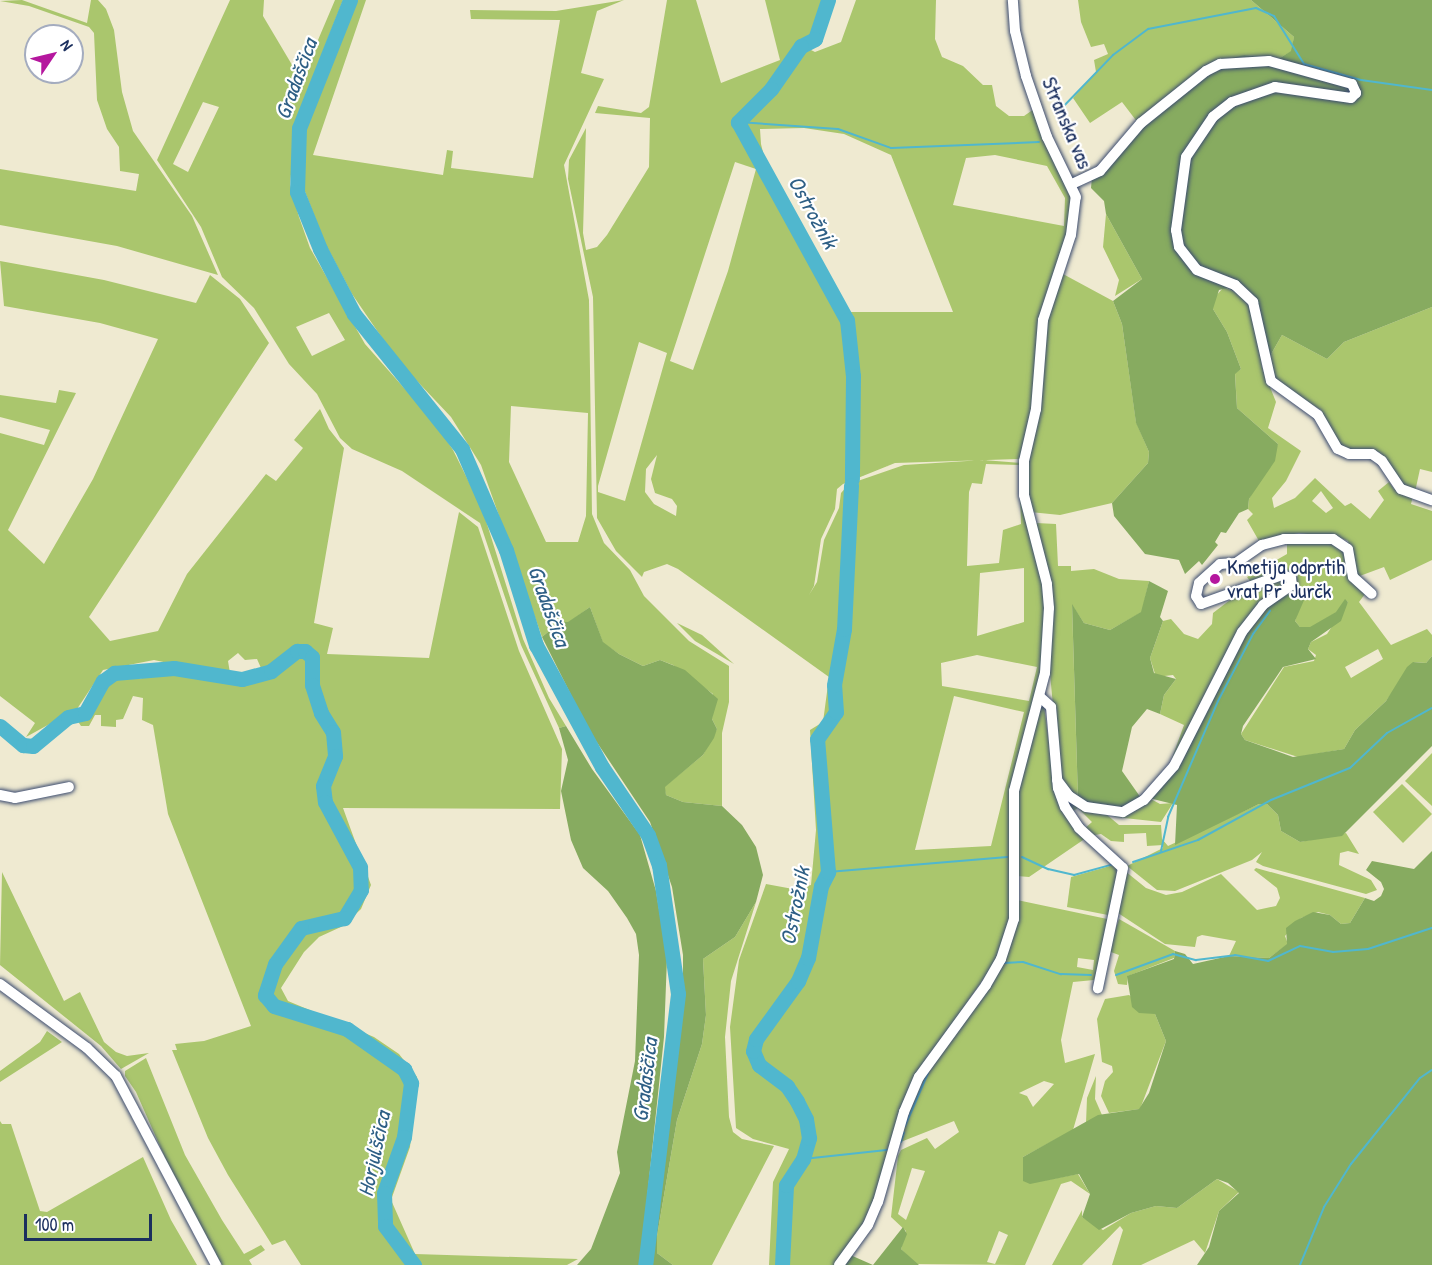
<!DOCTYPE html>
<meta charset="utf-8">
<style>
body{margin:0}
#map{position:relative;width:1432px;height:1265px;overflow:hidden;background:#efead1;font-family:"Patrick Hand",sans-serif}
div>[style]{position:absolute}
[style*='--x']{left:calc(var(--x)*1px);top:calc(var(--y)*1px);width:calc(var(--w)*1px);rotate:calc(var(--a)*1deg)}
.green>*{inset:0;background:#aac66d}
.forest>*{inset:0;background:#87ab60}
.stream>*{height:2px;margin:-1px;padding:0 1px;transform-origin:1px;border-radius:1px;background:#50b7ce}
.river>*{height:15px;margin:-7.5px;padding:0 7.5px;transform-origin:7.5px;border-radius:7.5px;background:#50b7ce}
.roads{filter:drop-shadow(0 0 2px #3b4b6f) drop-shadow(0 0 2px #3b4b6f)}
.minor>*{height:10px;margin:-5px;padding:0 5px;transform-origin:5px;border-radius:5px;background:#fff}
.dots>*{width:16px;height:16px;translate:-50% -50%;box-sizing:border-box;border:3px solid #fff;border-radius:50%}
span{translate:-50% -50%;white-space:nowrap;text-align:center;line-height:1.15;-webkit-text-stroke:4.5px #fff;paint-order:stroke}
.street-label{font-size:21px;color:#1b2f5e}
.poi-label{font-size:21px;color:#1b2f5e}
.left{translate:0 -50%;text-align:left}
.water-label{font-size:22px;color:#2e5f85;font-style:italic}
.north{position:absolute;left:24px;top:24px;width:60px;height:60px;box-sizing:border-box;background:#fff;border:2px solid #a4acbf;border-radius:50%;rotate:55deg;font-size:16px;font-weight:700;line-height:24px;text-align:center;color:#1b2f5e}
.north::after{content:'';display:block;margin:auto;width:21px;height:27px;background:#b5179e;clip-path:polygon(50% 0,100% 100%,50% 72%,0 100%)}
.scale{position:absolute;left:24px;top:1214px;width:128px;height:27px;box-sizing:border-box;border:3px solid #1b2f5e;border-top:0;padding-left:8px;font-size:18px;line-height:21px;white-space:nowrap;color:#1b2f5e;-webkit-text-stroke:4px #fff;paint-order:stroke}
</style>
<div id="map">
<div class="green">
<i style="clip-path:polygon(22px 0,87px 23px,91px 0,98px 0,106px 9px,114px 30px,122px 92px,133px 131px,192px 216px,218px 275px,117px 246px,0 225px,0 169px,136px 191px,139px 174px,120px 171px,119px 147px,107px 129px,97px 100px,94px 33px,89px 27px,29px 6px,0 1px)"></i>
<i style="clip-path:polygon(evenodd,230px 0,264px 0,263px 16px,301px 80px,335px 0,343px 0,296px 120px,290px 185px,299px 217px,310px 248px,365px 344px,436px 424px,453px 450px,482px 508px,523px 639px,549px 698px,566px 726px,559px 728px,521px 645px,480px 523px,402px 471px,352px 449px,340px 438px,317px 394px,289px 364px,254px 308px,222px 277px,201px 227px,157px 160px,230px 0,203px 102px,219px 107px,188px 172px,173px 164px,203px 102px,230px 0,329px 313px,345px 340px,312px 356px,296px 327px,329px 313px)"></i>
<i style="clip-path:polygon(evenodd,357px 0,366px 0,313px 155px,443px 175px,447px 150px,453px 151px,451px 168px,533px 178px,560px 20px,471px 19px,470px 10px,556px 11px,624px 0,597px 11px,581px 73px,604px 79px,564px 165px,589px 300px,592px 514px,604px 543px,630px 570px,644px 596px,689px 641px,729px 666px,729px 702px,722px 733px,722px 806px,683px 802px,666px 795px,664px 787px,703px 755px,717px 729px,712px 719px,713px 694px,673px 665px,660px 660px,643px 666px,619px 654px,603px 643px,590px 607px,568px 623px,560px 622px,542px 637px,481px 465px,451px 417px,400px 363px,378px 332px,352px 294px,325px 243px,302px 184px,301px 154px,305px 127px,357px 0,511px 406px,588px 413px,586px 516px,578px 542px,546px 542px,509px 462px,511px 406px)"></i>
<i style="clip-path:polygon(evenodd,667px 0,696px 0,721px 83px,780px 60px,765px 0,854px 0,833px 0,819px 39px,805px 47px,815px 52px,841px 42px,856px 0,936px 0,935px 39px,942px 57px,963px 66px,983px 85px,992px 85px,996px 106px,1009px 116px,1024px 116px,1034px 109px,1070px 188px,1072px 217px,1044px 308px,1034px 394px,1021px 459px,895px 463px,843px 484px,837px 489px,835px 509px,821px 539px,814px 586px,809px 595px,817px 582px,824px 540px,839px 508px,841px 493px,849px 484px,904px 465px,983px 460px,1021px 463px,1045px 588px,1042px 672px,1016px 764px,1012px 912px,998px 958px,915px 1077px,881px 1184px,862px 1225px,835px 1265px,769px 1265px,773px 1182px,789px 1149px,753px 1139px,736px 1128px,730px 1027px,739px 960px,766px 884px,793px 889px,811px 885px,816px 830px,810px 730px,823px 722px,829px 677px,678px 569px,667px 564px,644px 572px,642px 577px,616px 551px,597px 518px,593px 297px,568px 179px,569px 160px,586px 128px,583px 233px,586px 250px,597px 247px,607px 235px,649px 167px,650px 118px,595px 113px,598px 106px,641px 113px,649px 107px,667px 0,804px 128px,844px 134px,891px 155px,953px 312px,847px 312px,766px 165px,761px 144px,760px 129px,804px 128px,667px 0,995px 155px,1047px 166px,1065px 198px,1064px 226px,953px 205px,966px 158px,995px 155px,667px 0,735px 162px,756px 169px,728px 271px,693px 370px,670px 361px,735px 162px,667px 0,639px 342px,667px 353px,625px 501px,598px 492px,598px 486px,639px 342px,667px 0,657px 455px,651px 479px,655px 493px,672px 499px,677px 506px,676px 516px,654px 504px,645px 492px,646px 469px,657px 455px,667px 0,986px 464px,1019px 465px,1021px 524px,1003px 530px,999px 563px,967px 566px,969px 492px,972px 483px,982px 484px,986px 464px,667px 0,1024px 568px,1024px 622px,977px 636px,980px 573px,1024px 568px,667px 0,977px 655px,1037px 667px,1029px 701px,942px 686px,941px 663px,977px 655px,667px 0,954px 696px,1024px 712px,991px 846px,915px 850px,954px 696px)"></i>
<i style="clip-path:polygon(1078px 0,1251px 0,1294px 37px,1292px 51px,1280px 58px,1244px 55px,1161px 103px,1138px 123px,1122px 102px,1090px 123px,1073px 98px,1096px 72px,1094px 60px,1108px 54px,1104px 44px,1091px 47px,1081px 22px)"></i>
<i style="clip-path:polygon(1106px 214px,1142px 279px,1115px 296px,1119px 280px,1103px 247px)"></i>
<i style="clip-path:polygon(evenodd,0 261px,104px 280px,196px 303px,210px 275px,240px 299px,269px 343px,89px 617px,110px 641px,158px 631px,187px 574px,266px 474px,276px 481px,303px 448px,294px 440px,320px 409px,329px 429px,344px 448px,314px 623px,333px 628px,327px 654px,429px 658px,459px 512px,478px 527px,519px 651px,562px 749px,560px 809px,343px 808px,371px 885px,361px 909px,343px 926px,319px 937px,304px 952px,281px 988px,288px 1001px,374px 1037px,399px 1054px,417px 1077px,410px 1147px,391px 1200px,415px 1254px,578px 1259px,567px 1265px,301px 1265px,285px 1240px,272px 1245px,228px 1175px,208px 1138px,172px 1050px,177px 1050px,175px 1044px,204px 1041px,251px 1026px,168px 814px,153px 725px,142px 720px,143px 698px,133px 696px,123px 719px,116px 720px,116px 727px,101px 726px,101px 715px,95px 715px,89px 726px,81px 726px,77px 720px,90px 712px,97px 695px,113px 678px,122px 675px,139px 679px,170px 670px,173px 664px,154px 660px,103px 670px,77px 709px,26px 737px,35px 723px,0 696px,0 433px,44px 445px,50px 430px,0 417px,0 395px,56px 403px,59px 390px,76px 393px,8px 530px,44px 564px,93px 479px,158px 339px,100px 323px,4px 306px,0 261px,238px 653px,245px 660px,257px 659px,261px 668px,253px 673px,230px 673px,228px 661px,238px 653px)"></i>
<i style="clip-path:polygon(1063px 274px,1113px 301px,1122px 324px,1136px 422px,1149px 452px,1148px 463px,1112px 503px,1060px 515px,1030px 512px,1026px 480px,1042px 337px)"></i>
<i style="clip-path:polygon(evenodd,1224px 287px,1248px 298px,1256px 319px,1262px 367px,1276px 402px,1268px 428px,1301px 451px,1286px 481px,1272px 498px,1274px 508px,1295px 498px,1315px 478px,1345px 506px,1351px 503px,1370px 519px,1384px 500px,1378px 491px,1389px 482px,1394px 489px,1413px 496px,1411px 504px,1432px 511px,1432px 560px,1390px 580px,1384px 567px,1357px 577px,1348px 541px,1341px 538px,1299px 533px,1259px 541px,1247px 520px,1253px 514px,1248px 509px,1249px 499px,1278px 444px,1237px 408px,1235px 373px,1241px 369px,1227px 332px,1213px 309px,1213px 299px,1224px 287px,1321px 491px,1333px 508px,1326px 513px,1312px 501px,1321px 491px)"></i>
<i style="clip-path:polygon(1432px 307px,1432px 472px,1420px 469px,1415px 492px,1403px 488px,1379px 452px,1349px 450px,1336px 443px,1321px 410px,1278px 384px,1271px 370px,1270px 356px,1282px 335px,1327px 359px,1344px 342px)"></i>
<i style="clip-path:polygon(1036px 523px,1056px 524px,1058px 566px,1071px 566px,1071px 571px,1094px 569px,1119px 579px,1149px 581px,1142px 612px,1110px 630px,1084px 623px,1072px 605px,1078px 799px,1060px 781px)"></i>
<i style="clip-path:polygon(evenodd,1287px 541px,1342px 545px,1365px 594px,1359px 602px,1391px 645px,1427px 629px,1432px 635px,1432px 656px,1426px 663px,1414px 662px,1386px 701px,1355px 730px,1344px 749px,1298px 757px,1245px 740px,1241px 734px,1284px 667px,1314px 661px,1316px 655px,1308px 649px,1311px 642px,1327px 634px,1348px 602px,1345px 600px,1337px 612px,1310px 628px,1300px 627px,1295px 621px,1303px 594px,1293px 591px,1298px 574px,1286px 570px,1252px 584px,1247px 577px,1287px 554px,1287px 541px,1378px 649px,1383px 659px,1351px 678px,1345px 667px,1378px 649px)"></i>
<i style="clip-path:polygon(1278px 579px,1289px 583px,1174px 762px,1172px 758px,1184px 725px,1160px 714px,1164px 695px,1176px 679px,1173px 675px,1156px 677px,1150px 658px,1163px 621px,1171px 619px,1184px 634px,1198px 639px,1212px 624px,1213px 613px,1230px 600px)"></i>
<i style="clip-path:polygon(677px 623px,702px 635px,734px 664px,695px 641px)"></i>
<i style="clip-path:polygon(1044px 706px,1053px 773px,1086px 838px,1029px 877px,1017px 876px,1017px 786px,1038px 709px)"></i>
<i style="clip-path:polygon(1432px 753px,1432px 806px,1405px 781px)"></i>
<i style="clip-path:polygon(1402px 784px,1432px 814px,1403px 843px,1373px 812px)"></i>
<i style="clip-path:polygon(1064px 795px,1106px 814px,1119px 825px,1161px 825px,1162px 839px,1168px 846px,1259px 804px,1267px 804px,1278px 815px,1281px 831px,1300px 842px,1346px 833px,1359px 854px,1348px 851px,1340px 853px,1339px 865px,1371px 880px,1377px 890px,1366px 894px,1263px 866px,1256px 862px,1262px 852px,1252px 860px,1175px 891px,1157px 890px,1127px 866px,1163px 848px,1163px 845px,1147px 846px,1146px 833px,1124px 834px,1124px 842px,1111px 841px,1101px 834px,1089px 836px,1083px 830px,1092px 822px,1078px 808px,1070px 813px)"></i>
<i style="clip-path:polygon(1149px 798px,1160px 804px,1173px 803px,1161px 822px,1115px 817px,1114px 814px)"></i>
<i style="clip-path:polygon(1117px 864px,1113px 916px,1067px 907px,1071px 877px)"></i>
<i style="clip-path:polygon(1256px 868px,1365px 898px,1350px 923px,1341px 924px,1330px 915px,1318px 912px,1301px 918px,1285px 936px,1288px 944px,1269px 958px,1229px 956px,1236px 941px,1202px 935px,1197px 937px,1195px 947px,1165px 944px,1118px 913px,1125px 871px,1146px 888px,1166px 895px,1182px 892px,1221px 874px,1257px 910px,1276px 906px,1280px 898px,1277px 888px,1254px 870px)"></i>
<i style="clip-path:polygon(2px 872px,64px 1001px,80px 992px,104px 1042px,116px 1052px,127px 1056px,149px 1053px,121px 1069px,101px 1046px,0 965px)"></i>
<i style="clip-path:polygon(evenodd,1017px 900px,1112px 920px,1094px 980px,1073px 982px,1061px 1040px,1065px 1063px,1095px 1054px,1073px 1130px,1023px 1157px,1036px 1182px,1078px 1174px,1090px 1194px,1071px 1181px,1061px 1184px,1025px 1265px,915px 1264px,901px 1249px,906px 1231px,891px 1217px,898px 1156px,901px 1150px,927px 1138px,935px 1149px,959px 1132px,954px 1121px,898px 1143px,921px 1081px,990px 983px,1017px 900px,1078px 958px,1094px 960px,1093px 970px,1077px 967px,1078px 958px,1017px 900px,1044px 1081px,1054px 1084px,1033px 1107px,1027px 1096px,1019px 1093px,1044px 1081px,1017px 900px,912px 1168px,925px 1171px,906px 1220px,898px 1214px,912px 1168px,1017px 900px,999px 1231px,1008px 1235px,995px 1264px,987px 1262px,999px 1231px)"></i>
<i style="clip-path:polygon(756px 902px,731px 981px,725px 1037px,729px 1117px,733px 1132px,742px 1139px,774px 1146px,712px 1265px,673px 1265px,657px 1253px,657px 1236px,677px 1120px,702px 1044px,706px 1015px,703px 959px,735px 937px)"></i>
<i style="clip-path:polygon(1119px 919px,1175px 951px,1174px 958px,1128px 976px,1127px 985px,1118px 984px,1114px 971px,1119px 955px,1108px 951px)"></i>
<i style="clip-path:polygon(1129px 995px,1155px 1014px,1166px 1041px,1140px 1109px,1109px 1113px,1101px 1096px,1105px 1081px,1113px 1072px,1112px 1066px,1102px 1062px,1097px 1019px,1105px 999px)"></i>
<i style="clip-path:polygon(47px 1031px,62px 1042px,0 1082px,0 1071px,40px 1042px)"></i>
<i style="clip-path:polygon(146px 1058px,185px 1155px,222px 1220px,244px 1254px,261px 1245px,265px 1250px,249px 1260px,252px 1265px,222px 1265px,189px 1212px,136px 1092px,125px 1076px,125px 1071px)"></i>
<i style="clip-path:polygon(1096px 1076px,1095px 1099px,1102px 1115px,1086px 1123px,1087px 1098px)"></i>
<i style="clip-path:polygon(0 1121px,2px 1124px,11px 1124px,40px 1211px,47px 1212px,143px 1157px,171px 1220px,197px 1265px,0 1265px)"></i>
<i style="clip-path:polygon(1217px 1179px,1239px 1192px,1219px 1211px,1205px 1253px,1194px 1240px,1141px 1265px,1112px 1265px,1123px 1230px,1120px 1226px,1082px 1265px,1052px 1265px,1082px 1210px,1082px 1217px,1103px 1230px,1131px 1213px,1156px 1206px,1177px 1208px)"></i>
</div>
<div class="forest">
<i style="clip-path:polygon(1251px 0,1432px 0,1432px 307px,1344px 342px,1327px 359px,1282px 335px,1270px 356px,1256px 319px,1249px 313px,1247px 298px,1227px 288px,1219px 290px,1213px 309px,1227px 332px,1241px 369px,1235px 374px,1237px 408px,1278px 444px,1275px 461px,1249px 499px,1248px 509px,1239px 513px,1226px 533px,1221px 532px,1215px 542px,1218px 545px,1202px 565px,1199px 561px,1185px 574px,1179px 560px,1145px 554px,1114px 516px,1112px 503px,1148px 463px,1149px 452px,1136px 423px,1122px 324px,1113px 301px,1142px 279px,1106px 214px,1104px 201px,1091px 188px,1092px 177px,1161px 103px,1205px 65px,1244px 55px,1280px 58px,1291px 51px,1294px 37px)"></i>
<i style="clip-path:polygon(1149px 581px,1168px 591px,1160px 617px,1163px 621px,1150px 658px,1154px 673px,1176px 679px,1164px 695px,1160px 714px,1147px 709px,1132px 727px,1122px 771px,1141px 798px,1125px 809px,1106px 809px,1078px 799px,1072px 604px,1084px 623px,1110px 630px,1141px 612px)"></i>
<i style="clip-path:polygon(1293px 591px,1305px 598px,1295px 621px,1300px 627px,1310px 627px,1336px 612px,1345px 599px,1348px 602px,1341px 621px,1311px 642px,1308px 649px,1316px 659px,1283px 667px,1243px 726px,1241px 734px,1245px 740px,1293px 757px,1344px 749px,1355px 730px,1386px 701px,1407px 667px,1413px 662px,1426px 663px,1432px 656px,1432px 746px,1342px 836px,1300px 842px,1281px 831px,1278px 815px,1267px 804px,1259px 804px,1175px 845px,1177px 805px,1149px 798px,1182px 762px,1232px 655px,1260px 612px)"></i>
<i style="clip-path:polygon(590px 607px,603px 642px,619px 654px,643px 666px,660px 660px,685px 670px,718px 699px,712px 719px,717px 729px,714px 738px,703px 755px,665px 787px,666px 795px,683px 802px,722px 806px,742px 825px,756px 847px,763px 875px,756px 902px,735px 937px,703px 959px,706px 1015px,702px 1044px,677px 1120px,657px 1236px,657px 1253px,673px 1265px,651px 1265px,651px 1223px,668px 1129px,683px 996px,683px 955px,672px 887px,650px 822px,588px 729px,542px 637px,560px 622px,568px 622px)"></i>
<i style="clip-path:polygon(566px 726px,592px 769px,640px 835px,656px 891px,667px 958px,664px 1037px,640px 1265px,577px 1265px,591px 1249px,620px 1173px,617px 1152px,635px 1061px,639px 955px,636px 934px,627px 918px,608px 891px,583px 868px,571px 840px,561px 791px,568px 760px,559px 728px)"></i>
<i style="clip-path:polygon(1432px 851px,1432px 1265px,1197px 1265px,1209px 1247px,1219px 1211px,1239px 1193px,1228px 1183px,1217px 1179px,1177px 1208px,1156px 1206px,1131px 1213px,1099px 1230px,1082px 1217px,1090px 1194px,1079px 1174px,1030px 1184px,1023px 1181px,1023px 1157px,1098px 1115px,1139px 1109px,1149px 1093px,1166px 1041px,1155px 1014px,1139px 1013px,1132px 1007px,1127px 976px,1174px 959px,1175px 951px,1185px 954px,1193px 964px,1229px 956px,1269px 958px,1287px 944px,1286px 928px,1295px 921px,1313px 912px,1330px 915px,1341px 924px,1350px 923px,1365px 898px,1374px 901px,1381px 896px,1384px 889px,1381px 882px,1366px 870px,1372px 861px,1414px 869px)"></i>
<i style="clip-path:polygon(903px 1227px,907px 1234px,901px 1249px,919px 1265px,841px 1265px,848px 1254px,873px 1265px)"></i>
</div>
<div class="stream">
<i style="--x:1059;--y:111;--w:78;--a:-46"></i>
<i style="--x:1113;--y:55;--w:44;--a:-36.6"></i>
<i style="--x:1148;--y:29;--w:110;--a:-11"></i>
<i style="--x:1256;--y:8;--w:20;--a:24"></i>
<i style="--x:1274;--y:16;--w:57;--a:58"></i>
<i style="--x:1304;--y:64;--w:59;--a:15.7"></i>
<i style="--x:1361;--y:80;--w:72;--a:8"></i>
<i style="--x:738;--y:122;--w:100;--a:4"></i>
<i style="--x:838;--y:129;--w:56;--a:19.7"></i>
<i style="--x:891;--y:148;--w:148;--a:-2.3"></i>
<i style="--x:1161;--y:851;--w:35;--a:-78"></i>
<i style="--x:1168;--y:817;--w:126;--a:-66.7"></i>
<i style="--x:1218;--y:701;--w:76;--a:-62.4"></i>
<i style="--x:1253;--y:634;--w:29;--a:-54"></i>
<i style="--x:1022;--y:857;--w:29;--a:25"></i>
<i style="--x:1048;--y:869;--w:27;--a:13"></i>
<i style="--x:1074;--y:875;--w:41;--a:-15.4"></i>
<i style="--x:1133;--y:862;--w:69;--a:-18.7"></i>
<i style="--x:1198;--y:840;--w:83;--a:-28.7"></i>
<i style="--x:1271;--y:800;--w:85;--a:-22.1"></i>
<i style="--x:1350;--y:768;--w:51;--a:-43.4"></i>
<i style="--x:1387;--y:733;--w:51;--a:-29.1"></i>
<i style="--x:828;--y:872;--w:180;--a:-4.8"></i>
<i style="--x:1004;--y:963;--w:19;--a:-3"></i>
<i style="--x:1023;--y:962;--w:40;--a:18"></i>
<i style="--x:1061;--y:974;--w:30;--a:2"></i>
<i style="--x:1116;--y:975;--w:61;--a:-20.2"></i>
<i style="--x:1173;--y:954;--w:24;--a:15"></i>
<i style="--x:1196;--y:960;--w:39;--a:-7"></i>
<i style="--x:1235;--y:955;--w:34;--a:10"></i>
<i style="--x:1268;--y:961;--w:35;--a:-25"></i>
<i style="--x:1300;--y:946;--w:34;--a:10"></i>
<i style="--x:1333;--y:952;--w:35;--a:-5"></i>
<i style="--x:1368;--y:949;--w:67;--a:-18.2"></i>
<i style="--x:905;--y:1126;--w:58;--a:-66.5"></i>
<i style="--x:901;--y:1142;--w:10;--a:-73"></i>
<i style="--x:803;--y:1159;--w:84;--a:-6.1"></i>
<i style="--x:1300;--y:1265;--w:63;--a:-67.5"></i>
<i style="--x:1324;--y:1207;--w:51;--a:-57.9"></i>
<i style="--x:1351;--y:1164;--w:110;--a:-51.3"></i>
<i style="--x:1420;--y:1078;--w:14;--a:-34"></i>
</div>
<div class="river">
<i style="--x:350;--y:0;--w:138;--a:111.7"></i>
<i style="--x:299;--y:128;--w:64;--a:91.8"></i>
<i style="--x:297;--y:192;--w:61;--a:68"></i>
<i style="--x:320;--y:249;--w:73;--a:62.4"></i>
<i style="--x:354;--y:314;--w:173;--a:51.3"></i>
<i style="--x:462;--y:449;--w:110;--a:66.5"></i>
<i style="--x:506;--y:550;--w:100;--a:72.5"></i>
<i style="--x:536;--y:645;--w:139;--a:61.6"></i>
<i style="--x:602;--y:767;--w:82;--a:55.9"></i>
<i style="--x:648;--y:835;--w:32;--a:70"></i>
<i style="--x:659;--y:865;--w:130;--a:81.6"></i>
<i style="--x:678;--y:994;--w:273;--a:96.9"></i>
<i style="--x:828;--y:0;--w:41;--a:108.4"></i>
<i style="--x:815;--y:39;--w:16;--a:153"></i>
<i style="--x:801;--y:46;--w:52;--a:124.9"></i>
<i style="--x:771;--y:89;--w:47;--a:135"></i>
<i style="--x:738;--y:122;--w:226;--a:61.2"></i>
<i style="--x:847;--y:320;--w:56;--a:83.9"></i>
<i style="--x:853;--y:376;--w:103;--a:90.6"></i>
<i style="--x:0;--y:726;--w:30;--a:40"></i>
<i style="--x:23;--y:745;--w:10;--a:6"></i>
<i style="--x:33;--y:746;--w:45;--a:-39.6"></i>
<i style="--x:68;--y:717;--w:17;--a:-13"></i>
<i style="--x:85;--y:713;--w:37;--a:-61"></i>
<i style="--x:103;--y:681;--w:14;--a:-36"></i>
<i style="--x:114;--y:673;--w:60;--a:-4.8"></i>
<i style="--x:174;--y:668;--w:69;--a:9.2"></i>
<i style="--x:242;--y:679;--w:30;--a:-15"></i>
<i style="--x:271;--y:671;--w:33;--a:-38"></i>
<i style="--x:297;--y:651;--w:8;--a:0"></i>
<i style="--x:305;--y:651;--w:9;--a:41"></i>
<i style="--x:312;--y:657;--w:28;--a:90"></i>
<i style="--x:312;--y:685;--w:29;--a:72"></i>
<i style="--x:321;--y:713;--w:22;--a:58"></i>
<i style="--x:333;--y:732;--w:24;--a:85"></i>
<i style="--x:335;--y:756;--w:32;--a:112"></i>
<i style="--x:323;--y:786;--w:16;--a:83"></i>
<i style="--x:325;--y:802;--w:74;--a:61.7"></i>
<i style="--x:360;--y:867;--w:23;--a:88"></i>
<i style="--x:361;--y:890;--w:33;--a:121"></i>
<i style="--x:344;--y:918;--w:44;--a:166.9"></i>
<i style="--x:301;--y:928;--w:44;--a:125.8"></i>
<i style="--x:275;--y:964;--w:33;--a:108"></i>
<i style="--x:265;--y:995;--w:14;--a:51"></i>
<i style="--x:274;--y:1006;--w:77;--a:17.5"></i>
<i style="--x:347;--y:1029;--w:70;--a:35.1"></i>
<i style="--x:404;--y:1069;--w:16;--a:63"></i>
<i style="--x:411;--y:1083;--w:54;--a:97.4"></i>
<i style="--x:404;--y:1137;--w:59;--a:109.7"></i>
<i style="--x:384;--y:1193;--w:33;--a:88"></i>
<i style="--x:385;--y:1226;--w:49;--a:53.4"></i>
<i style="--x:782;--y:1265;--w:80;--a:-87.1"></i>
<i style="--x:786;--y:1185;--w:31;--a:-57"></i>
<i style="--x:803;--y:1159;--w:22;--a:-74"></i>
<i style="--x:809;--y:1138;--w:19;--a:-99"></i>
<i style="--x:806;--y:1119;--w:20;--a:-117"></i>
<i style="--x:797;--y:1101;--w:18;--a:-124"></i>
<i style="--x:787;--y:1086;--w:35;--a:-143"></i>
<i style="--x:759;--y:1065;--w:15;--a:-113"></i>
<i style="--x:753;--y:1051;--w:12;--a:-76"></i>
<i style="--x:756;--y:1039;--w:72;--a:-54.1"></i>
<i style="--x:798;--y:981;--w:25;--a:-67"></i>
<i style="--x:808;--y:958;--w:73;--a:-79.8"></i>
<i style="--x:821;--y:886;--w:16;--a:-63"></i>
<i style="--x:828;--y:872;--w:133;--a:-94.7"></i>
<i style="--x:817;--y:739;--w:33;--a:-55"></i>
<i style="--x:836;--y:712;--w:27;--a:-94"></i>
<i style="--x:834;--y:685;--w:57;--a:-79.9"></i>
<i style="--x:844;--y:629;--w:144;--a:-87.2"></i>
</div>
<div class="roads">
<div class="minor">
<i style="--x:1072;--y:184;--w:31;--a:-25"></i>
<i style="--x:1100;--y:171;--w:63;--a:-49.5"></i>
<i style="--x:1141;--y:123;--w:83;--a:-38.7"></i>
<i style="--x:1206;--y:71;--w:16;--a:-27"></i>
<i style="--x:1220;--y:64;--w:49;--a:-3.5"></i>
<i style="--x:1269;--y:61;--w:86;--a:15.5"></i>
<i style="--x:1352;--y:84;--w:10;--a:66"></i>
<i style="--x:1356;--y:93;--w:7;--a:135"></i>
<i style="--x:1351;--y:98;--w:77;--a:-171.8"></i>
<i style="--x:1275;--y:87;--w:46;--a:160.8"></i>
<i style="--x:1232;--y:102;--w:24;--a:142"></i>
<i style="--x:1213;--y:117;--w:48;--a:124"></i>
<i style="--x:1186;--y:157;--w:74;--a:97.8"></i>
<i style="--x:1176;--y:230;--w:17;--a:80"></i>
<i style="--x:1179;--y:247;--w:29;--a:52"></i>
<i style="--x:1197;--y:270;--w:41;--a:21.5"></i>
<i style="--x:1235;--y:285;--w:25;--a:43"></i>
<i style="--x:1253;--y:302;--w:81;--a:77.2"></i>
<i style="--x:1271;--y:381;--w:58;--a:35.9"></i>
<i style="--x:1318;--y:415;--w:39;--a:60"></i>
<i style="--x:1338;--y:449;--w:12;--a:24"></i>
<i style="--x:1349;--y:454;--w:23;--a:0"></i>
<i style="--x:1372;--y:454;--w:12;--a:35"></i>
<i style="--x:1382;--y:461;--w:34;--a:56"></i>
<i style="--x:1401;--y:489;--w:33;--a:20"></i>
<i style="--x:1040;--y:697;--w:15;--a:42"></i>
<i style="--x:1051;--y:707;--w:81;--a:85.1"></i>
<i style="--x:1058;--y:788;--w:20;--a:70"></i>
<i style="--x:1065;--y:807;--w:25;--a:56"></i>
<i style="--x:1079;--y:828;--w:59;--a:42.3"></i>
<i style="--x:1123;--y:868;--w:123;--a:101.8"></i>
<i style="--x:1057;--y:780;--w:20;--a:53"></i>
<i style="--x:1069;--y:796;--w:20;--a:33"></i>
<i style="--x:1086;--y:807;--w:37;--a:8"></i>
<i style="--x:1123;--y:812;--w:24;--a:-30"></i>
<i style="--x:1144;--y:800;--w:45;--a:-48.6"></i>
<i style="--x:1174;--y:766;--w:150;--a:-63.1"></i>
<i style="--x:1242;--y:632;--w:34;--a:-52"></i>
<i style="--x:1263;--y:605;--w:35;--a:-35"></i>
<i style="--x:1292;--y:585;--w:7;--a:-98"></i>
<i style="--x:1291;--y:578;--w:9;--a:-162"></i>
<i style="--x:1282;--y:575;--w:86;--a:160.3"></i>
<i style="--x:1201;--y:604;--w:9;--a:-122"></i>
<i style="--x:1196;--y:596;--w:13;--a:-77"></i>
<i style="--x:1199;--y:583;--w:28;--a:-42"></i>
<i style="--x:1220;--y:564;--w:16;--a:-4"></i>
<i style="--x:1236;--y:563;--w:32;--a:-35"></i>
<i style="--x:1262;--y:545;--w:23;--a:-15"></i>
<i style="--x:1284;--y:539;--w:49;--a:0"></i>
<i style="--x:1333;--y:539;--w:18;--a:34"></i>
<i style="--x:1348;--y:549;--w:28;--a:80"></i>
<i style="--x:1353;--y:577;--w:25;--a:42"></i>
<i style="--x:0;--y:795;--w:15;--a:11"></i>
<i style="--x:15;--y:798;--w:55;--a:-11.5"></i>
<i style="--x:0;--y:984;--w:108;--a:36.3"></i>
<i style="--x:87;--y:1048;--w:40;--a:44"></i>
<i style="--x:116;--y:1076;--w:214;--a:62.1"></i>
<i style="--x:839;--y:1265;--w:49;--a:-54.1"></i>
<i style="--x:868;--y:1225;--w:25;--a:-67"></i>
<i style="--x:878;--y:1202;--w:94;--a:-73.9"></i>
<i style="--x:904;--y:1112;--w:38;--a:-67"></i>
<i style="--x:919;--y:1077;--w:114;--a:-53.9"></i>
<i style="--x:986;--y:985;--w:30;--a:-60"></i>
<i style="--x:1001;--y:959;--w:42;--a:-72"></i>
<i style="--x:1014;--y:919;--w:128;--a:-90"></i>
<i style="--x:1014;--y:791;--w:122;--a:-75.3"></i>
<i style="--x:1045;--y:673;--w:65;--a:-86.5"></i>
<i style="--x:1049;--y:608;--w:24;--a:-95"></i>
<i style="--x:1047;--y:584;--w:92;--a:-104.5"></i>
<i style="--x:1024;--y:495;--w:34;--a:-90"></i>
<i style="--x:1024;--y:461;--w:53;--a:-77"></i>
<i style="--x:1036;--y:409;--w:89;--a:-85.5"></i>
<i style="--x:1043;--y:320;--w:89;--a:-71.8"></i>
<i style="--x:1071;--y:235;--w:38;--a:-83"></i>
<i style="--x:1076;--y:197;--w:67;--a:-115.8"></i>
<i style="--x:1047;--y:137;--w:65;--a:-109"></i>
<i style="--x:1026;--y:76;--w:46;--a:-103.7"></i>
<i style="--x:1015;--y:31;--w:31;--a:-94"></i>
</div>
</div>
<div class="dots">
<i style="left:1215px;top:579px;background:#b5179e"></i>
</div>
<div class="street-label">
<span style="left:1067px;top:123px;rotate:67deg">Stranska vas</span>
</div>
<div class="poi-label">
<span class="left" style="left:1227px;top:579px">Kmetija odprtih<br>vrat Pr' Jurčk</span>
</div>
<div class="water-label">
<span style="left:296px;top:79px;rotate:-70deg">Gradaščica</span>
<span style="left:813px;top:212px;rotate:61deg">Ostrožnik</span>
<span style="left:549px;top:606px;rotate:70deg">Gradaščica</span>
<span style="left:795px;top:906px;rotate:-79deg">Ostrožnik</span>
<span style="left:645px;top:1080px;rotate:-83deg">Gradaščica</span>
<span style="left:374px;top:1154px;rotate:-78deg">Horjulščica</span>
</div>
<div class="north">N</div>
<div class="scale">100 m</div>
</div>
